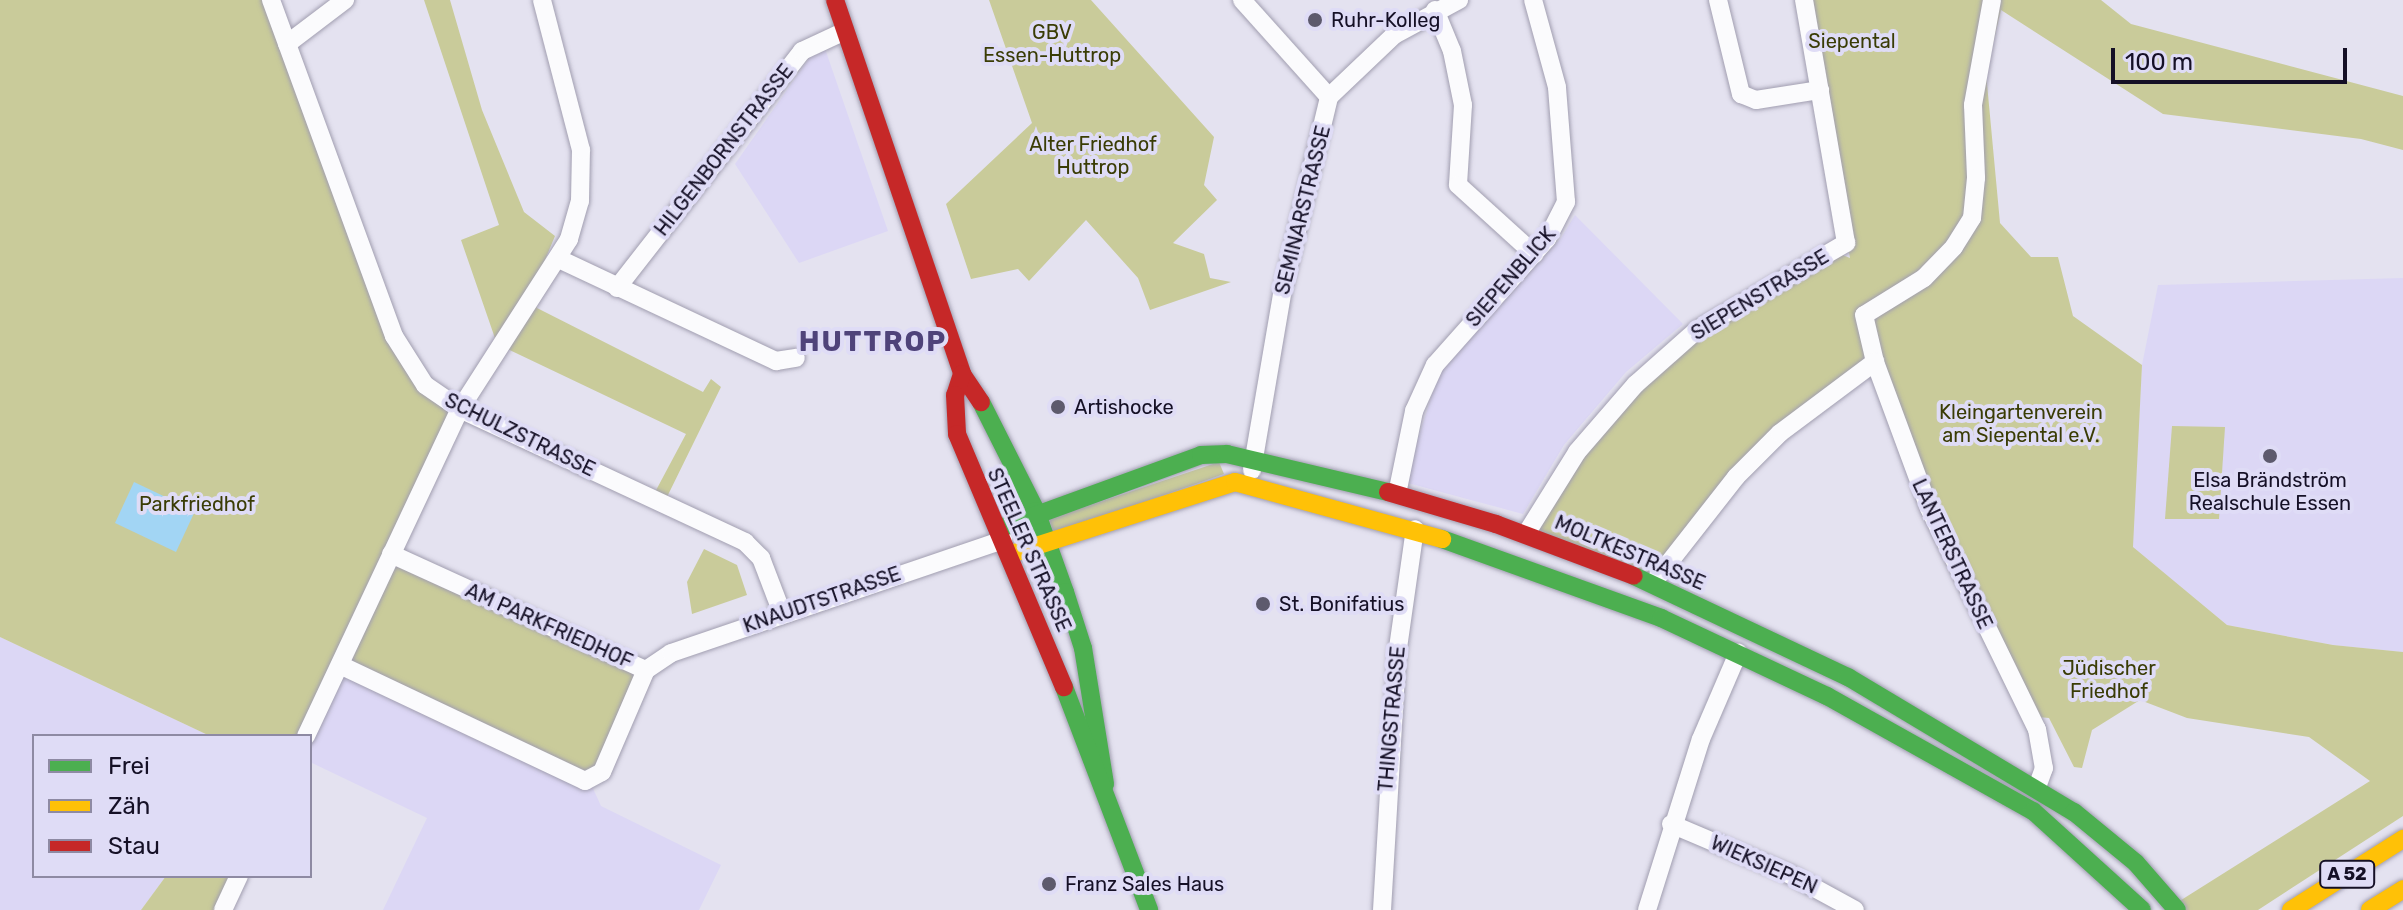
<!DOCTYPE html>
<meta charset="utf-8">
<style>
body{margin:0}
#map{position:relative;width:2403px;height:910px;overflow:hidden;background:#e4e2f0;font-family:Rubik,sans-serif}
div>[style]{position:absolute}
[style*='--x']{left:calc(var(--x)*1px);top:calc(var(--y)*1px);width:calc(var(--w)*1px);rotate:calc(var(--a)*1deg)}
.built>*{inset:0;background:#dcd7f5}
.green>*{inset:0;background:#c9cb9a}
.water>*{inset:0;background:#a2d5f4}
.roads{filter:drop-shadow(0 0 2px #a19eb0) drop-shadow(0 0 2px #a19eb0)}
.street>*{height:18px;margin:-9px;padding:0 9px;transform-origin:9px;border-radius:9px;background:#fbfbfd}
.fast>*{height:18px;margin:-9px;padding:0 9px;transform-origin:9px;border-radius:9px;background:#4caf50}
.slow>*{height:18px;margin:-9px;padding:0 9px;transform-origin:9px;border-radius:9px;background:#ffc107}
.jam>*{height:18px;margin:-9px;padding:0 9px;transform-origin:9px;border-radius:9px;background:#c62828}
.dots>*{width:22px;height:22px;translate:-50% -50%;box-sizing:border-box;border:4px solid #dfdcf6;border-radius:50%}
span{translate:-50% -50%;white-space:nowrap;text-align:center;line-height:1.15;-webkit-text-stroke:8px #dfdcf6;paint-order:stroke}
.shield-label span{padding:2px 6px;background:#dfdcf6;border:2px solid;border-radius:6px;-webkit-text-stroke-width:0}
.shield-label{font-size:18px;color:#151026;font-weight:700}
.poi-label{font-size:20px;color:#151026}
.left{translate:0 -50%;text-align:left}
.park-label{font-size:20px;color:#3a3c05}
.street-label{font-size:20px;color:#151026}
.district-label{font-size:28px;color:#4f437a;font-weight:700;letter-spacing:2px}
.legend{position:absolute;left:32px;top:734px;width:280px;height:144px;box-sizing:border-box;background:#dfdcf6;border:2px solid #8e8aa3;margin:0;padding:10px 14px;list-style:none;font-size:24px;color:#151026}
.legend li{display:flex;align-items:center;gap:16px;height:40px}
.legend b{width:40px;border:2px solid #8e8aa3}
.scale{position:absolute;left:2111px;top:48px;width:236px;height:36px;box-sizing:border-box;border:4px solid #151026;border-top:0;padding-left:10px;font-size:24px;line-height:28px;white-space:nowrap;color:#151026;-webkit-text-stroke:6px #dfdcf6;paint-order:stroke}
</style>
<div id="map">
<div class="built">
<i style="clip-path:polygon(822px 40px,888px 231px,799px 263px,735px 164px)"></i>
<i style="clip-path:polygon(1575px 215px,1683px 324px,1626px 372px,1564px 445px,1523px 514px,1404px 482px,1440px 370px,1561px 238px)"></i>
<i style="clip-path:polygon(2403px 278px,2403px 652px,2333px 645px,2227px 625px,2132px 547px,2142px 365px,2158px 285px)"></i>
<i style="clip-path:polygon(0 637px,210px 736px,34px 736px,34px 876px,166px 876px,141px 910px,0 910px)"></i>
<i style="clip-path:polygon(341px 666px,591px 784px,601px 806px,721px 865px,699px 910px,383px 910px,427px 818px,310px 762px,310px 736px)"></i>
</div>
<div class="green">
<i style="clip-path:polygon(0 0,270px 0,393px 338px,458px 410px,303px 736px,210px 736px,0 637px)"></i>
<i style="clip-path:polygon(424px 0,450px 0,482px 110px,524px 212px,555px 236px,532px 291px,537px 308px,703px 392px,711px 379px,721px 387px,666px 499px,654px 494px,686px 434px,497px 344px,461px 240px,499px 225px)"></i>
<i style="clip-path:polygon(989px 0,1091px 0,1214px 137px,1204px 185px,1217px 200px,1173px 243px,1204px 254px,1210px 278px,1231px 282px,1150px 310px,1138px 278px,1086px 220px,1029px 281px,1018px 269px,971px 279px,946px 204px,1032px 123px)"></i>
<i style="clip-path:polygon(1804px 0,2101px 0,2131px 24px,2403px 96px,2403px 150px,2361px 139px,2163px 114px,2001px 10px,1986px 73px,2000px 223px,2031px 257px,2058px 257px,2073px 316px,2142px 365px,2133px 547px,2227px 625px,2333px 645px,2403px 652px,2403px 816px,2258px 910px,2184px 910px,2178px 902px,2370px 781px,2309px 737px,2187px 718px,2140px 700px,2092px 730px,2082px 768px,2074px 767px,2049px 718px,2038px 717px,1995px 641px,1874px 361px,1779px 432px,1653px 582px,1530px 535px,1582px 457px,1642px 387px,1701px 335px,1840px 254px,1850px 258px)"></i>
<i style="clip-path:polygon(2172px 426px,2225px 427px,2219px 519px,2165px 519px)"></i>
<i style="clip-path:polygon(1219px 462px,1224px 474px,1054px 534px,1049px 519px)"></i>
<i style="clip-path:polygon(704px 549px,737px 565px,747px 595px,692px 614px,687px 582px)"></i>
<i style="clip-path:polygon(391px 555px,645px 671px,594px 778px,341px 665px)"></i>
<i style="clip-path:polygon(166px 876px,237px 876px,220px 910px,141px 910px)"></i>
</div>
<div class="water">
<i style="clip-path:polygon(134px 482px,195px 511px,176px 552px,115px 523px)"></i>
</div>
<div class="roads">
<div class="street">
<i style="--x:271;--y:0;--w:358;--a:69.9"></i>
<i style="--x:394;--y:336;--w:58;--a:57.7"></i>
<i style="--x:425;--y:385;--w:42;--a:34.4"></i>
<i style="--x:460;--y:409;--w:315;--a:25"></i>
<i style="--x:745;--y:542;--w:23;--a:45"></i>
<i style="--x:761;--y:558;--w:59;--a:69.1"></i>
<i style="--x:1242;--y:0;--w:130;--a:48.1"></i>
<i style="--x:1718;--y:0;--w:97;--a:76.3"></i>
<i style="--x:1741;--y:94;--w:16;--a:22"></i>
<i style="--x:1756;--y:100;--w:65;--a:-8.9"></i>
<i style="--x:1992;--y:0;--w:107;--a:100.3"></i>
<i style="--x:1973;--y:105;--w:73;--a:87.6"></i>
<i style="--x:1976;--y:178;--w:40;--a:95.7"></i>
<i style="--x:1972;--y:218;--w:34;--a:122"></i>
<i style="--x:1954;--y:247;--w:43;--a:134.1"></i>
<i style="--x:1924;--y:278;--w:70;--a:148.3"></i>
<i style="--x:1864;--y:315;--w:48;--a:76.8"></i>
<i style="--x:1875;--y:362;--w:156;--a:69.7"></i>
<i style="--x:1929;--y:508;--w:246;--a:64"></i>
<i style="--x:2037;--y:729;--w:40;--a:80"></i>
<i style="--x:2044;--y:768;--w:20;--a:110"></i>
<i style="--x:1435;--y:10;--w:44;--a:67.5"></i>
<i style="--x:1452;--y:51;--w:55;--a:78.5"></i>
<i style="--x:1463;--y:105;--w:80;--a:93.6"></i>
<i style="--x:1458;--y:185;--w:103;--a:42.2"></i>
<i style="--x:287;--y:44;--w:73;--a:-37.2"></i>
<i style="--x:559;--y:259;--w:240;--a:25.2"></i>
<i style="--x:776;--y:361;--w:20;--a:-9"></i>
<i style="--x:617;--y:288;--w:301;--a:-52"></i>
<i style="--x:802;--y:51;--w:47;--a:-24.9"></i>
<i style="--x:1252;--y:470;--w:184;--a:-80.3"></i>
<i style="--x:1283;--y:289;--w:197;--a:-76.5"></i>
<i style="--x:1329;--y:97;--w:90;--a:-43.6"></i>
<i style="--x:1394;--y:35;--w:74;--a:-28.3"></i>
<i style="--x:1397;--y:494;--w:85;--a:-78.4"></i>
<i style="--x:1414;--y:411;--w:51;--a:-65.5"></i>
<i style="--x:1435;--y:365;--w:169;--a:-48.4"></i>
<i style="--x:1547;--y:239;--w:42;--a:-62.8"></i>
<i style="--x:1566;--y:202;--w:115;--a:-94.5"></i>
<i style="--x:1557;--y:87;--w:90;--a:-105.4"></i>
<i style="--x:1526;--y:534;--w:97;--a:-58.1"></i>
<i style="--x:1577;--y:452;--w:90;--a:-49.1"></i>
<i style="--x:1636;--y:384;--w:81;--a:-41.5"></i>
<i style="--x:1697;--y:330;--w:173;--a:-30.3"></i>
<i style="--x:1846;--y:243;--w:247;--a:-99.8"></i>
<i style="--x:391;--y:554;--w:280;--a:24.5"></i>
<i style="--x:1653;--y:583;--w:135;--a:-51.9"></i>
<i style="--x:1736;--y:477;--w:62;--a:-45"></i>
<i style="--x:1780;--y:433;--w:119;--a:-36.8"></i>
<i style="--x:340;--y:665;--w:271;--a:25.3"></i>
<i style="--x:585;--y:781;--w:19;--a:-28"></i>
<i style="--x:602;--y:772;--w:111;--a:-66.7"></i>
<i style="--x:646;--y:670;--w:30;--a:-34"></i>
<i style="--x:671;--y:653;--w:351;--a:-18.8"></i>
<i style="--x:306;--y:736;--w:361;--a:-64.8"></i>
<i style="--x:460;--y:409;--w:202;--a:-57.3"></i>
<i style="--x:569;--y:239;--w:40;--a:-74"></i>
<i style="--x:580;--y:201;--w:51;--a:-88.9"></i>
<i style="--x:581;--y:150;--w:155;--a:-104.6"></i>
<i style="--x:1671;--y:824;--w:128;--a:23"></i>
<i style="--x:1789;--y:874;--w:75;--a:28.6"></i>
<i style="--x:223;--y:910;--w:38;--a:-65"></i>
<i style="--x:1382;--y:910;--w:255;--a:-86.6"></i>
<i style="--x:1397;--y:655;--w:127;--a:-81.9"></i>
<i style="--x:1647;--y:910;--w:179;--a:-72.5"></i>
<i style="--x:1701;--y:739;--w:94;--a:-66.7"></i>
</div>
<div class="fast">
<i style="--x:981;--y:402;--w:122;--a:63.2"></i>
<i style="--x:1036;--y:511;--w:86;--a:70.3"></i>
<i style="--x:1065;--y:592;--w:59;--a:72.2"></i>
<i style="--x:1083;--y:648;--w:138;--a:80.8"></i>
<i style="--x:998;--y:529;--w:216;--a:-20"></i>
<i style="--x:1201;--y:455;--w:26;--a:-2"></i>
<i style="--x:1227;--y:454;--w:165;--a:13.3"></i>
<i style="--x:1442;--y:539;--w:233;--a:19.8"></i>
<i style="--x:1661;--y:618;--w:183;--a:25.2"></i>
<i style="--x:1827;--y:696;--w:236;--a:29.2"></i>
<i style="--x:2033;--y:811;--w:147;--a:42.2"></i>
<i style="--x:1634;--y:576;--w:237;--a:25.3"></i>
<i style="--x:1848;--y:677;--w:263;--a:30.9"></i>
<i style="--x:2074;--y:812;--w:80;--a:39.4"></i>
<i style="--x:2136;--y:863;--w:62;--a:48.9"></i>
<i style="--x:1064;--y:687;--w:239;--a:69.1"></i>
</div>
<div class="slow">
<i style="--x:1011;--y:554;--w:235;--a:-17.8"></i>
<i style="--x:1235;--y:482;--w:215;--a:15.4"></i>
<i style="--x:2291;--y:910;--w:133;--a:-32.4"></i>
<i style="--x:2370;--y:910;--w:39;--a:-32"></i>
</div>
<div class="jam">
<i style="--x:835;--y:0;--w:395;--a:71.2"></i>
<i style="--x:962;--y:374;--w:34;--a:56"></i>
<i style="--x:962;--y:374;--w:22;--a:108"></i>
<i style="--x:955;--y:395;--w:39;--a:87"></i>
<i style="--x:957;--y:434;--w:275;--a:67.1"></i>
<i style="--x:1388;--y:492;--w:113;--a:16.5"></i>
<i style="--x:1496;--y:524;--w:147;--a:20.6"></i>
</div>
</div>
<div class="dots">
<i style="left:1315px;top:20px;background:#5d5a6d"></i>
<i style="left:1058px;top:407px;background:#5d5a6d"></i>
<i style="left:2270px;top:456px;background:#5d5a6d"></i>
<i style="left:1263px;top:604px;background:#5d5a6d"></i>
<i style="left:1049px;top:884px;background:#5d5a6d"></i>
</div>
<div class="shield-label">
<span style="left:2347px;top:874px">A 52</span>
</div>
<div class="poi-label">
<span class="left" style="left:1331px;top:20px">Ruhr-Kolleg</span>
<span class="left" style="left:1074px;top:407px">Artishocke</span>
<span style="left:2270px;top:492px">Elsa Brändström<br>Realschule Essen</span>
<span class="left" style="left:1279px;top:604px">St. Bonifatius</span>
<span class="left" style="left:1065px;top:884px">Franz Sales Haus</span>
</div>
<div class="park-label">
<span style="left:1052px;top:44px">GBV<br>Essen-Huttrop</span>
<span style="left:1852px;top:41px">Siepental</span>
<span style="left:1093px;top:156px">Alter Friedhof<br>Huttrop</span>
<span style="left:2021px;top:424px">Kleingartenverein<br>am Siepental e.V.</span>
<span style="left:197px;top:504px">Parkfriedhof</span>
<span style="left:2109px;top:680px">Jüdischer<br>Friedhof</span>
</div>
<div class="street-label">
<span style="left:724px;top:150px;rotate:-52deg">HILGENBORNSTRASSE</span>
<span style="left:1303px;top:210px;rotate:-76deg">SEMINARSTRASSE</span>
<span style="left:1511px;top:277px;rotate:-49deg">SIEPENBLICK</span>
<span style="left:1760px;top:295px;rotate:-31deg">SIEPENSTRASSE</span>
<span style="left:520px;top:435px;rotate:26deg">SCHULZSTRASSE</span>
<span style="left:1029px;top:550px;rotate:66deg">STEELER STRASSE</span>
<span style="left:1630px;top:553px;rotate:23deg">MOLTKESTRASSE</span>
<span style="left:1952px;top:554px;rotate:65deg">LANTERSTRASSE</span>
<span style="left:822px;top:600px;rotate:-19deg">KNAUDTSTRASSE</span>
<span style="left:549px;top:626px;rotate:24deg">AM PARKFRIEDHOF</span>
<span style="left:1392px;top:719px;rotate:-85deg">THINGSTRASSE</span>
<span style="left:1764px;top:865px;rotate:24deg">WIEKSIEPEN</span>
</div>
<div class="district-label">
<span style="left:873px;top:342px">HUTTROP</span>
</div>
<ul class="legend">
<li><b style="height:10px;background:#4caf50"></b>Frei</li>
<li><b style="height:10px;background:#ffc107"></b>Zäh</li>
<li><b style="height:10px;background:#c62828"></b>Stau</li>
</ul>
<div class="scale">100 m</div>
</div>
